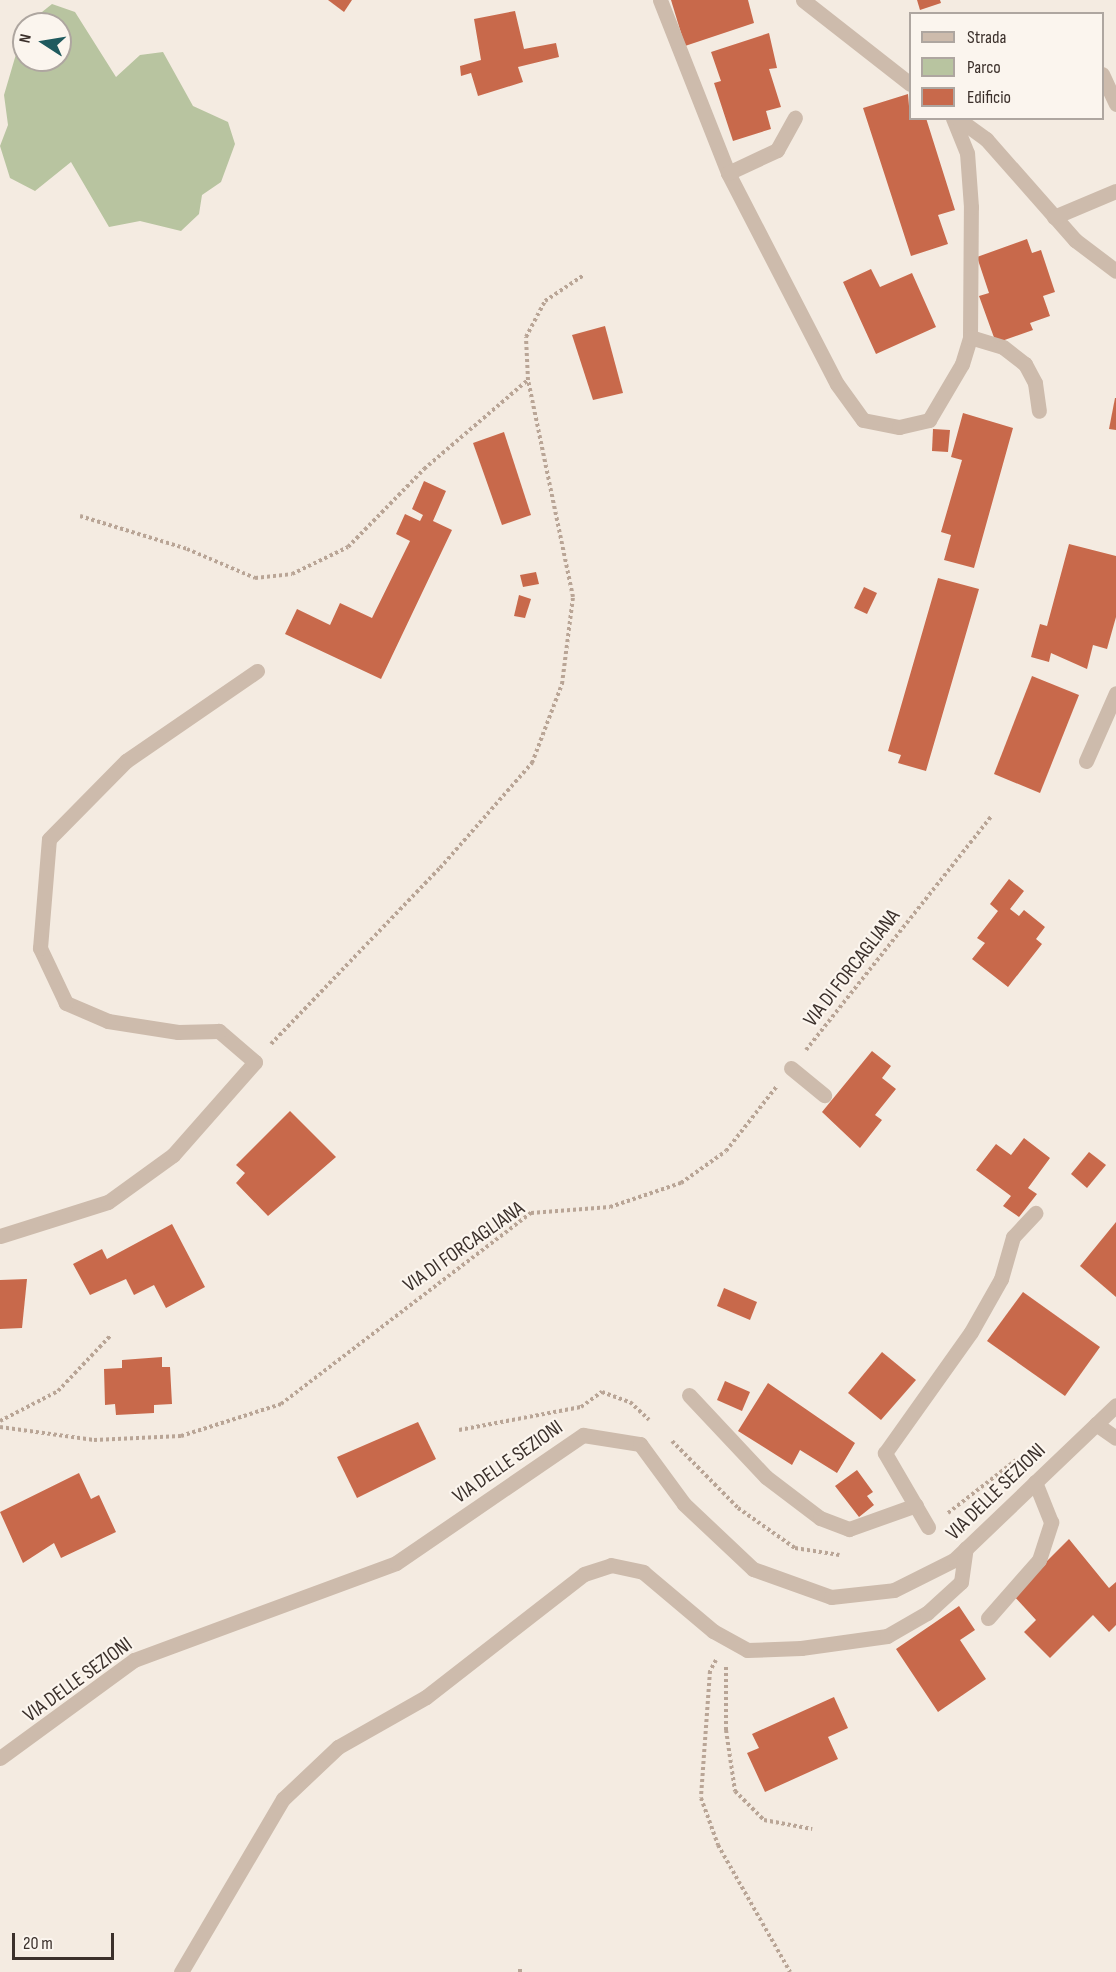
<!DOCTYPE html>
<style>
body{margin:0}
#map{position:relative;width:1116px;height:1972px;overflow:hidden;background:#f4ebe1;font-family:"Sofia Sans Condensed",sans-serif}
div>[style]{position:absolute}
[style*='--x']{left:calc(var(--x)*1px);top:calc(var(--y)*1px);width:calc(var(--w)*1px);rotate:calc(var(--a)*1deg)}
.green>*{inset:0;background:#b8c4a0}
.building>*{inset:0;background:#c8694b}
.path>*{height:4px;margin-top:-2px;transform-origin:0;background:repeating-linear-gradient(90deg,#b9a596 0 3px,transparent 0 6px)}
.minor>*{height:15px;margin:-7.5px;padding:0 7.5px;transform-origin:7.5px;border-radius:7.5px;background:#cdbbac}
span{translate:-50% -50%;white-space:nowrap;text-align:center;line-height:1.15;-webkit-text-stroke:4.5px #fbf5ee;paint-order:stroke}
.street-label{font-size:21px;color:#3b302b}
.legend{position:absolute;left:909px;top:12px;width:195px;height:108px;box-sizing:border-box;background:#fbf5ee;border:2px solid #aea6a0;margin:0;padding:8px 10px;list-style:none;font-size:18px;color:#3b302b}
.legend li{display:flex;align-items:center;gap:12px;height:30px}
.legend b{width:30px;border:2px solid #aea6a0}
.north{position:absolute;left:12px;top:12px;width:60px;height:60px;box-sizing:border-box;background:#fbf5ee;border:2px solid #aea6a0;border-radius:50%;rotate:282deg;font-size:16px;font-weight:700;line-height:24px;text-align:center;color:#3b302b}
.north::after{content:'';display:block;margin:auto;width:21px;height:27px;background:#1f5a5e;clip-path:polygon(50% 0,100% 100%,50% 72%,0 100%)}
.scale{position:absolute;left:12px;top:1933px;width:102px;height:27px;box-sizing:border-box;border:3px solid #3b302b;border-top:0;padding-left:8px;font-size:18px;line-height:21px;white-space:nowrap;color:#3b302b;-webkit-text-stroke:4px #fbf5ee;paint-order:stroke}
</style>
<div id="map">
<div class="green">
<i style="clip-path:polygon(52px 4px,75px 12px,116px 77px,140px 55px,163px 52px,193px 106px,228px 122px,235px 144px,221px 182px,202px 195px,199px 214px,181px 231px,140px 221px,109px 227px,71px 162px,35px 191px,10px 178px,0 146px,8px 125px,4px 95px,24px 27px,24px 60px,60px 60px,60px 24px,27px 24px)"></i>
</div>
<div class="building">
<i style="clip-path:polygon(328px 0,352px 0,344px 12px)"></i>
<i style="clip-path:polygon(671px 0,748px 0,754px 23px,685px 46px)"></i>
<i style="clip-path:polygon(917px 0,940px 0,941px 3px,920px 10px)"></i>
<i style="clip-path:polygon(515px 11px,524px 49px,556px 43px,559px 57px,518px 67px,523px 82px,478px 96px,471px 73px,461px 76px,460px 66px,481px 60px,474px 19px)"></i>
<i style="clip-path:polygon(769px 33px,777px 68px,769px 69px,781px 107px,766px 111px,771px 129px,733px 141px,714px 83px,721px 81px,711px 52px)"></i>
<i style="clip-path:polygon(908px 94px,910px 118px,926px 118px,955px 210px,938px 215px,948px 244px,911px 256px,863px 108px)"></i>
<i style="clip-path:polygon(1027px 239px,1032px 253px,1041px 250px,1055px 292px,1043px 296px,1050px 316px,1030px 323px,1033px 330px,996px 343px,979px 296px,989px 293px,977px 257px)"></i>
<i style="clip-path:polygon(871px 269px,880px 287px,912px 273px,936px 327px,876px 354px,843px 282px)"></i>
<i style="clip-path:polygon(605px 326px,623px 393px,593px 400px,572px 335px)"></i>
<i style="clip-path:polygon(1115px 398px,1116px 398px,1116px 430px,1109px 429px)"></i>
<i style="clip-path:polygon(963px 413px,1013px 428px,974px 568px,944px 560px,951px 535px,941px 532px,962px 460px,951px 457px)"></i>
<i style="clip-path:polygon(933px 429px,950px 430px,948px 452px,932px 451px)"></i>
<i style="clip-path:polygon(504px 432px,531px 515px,502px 525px,473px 443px)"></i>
<i style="clip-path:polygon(424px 481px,446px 491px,433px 521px,452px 530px,381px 679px,285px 634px,297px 609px,330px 625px,340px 603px,372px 618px,410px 541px,396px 534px,405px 514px,420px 521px,423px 515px,412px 509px)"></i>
<i style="clip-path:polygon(1069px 544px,1116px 556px,1116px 617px,1107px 649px,1093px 645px,1087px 669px,1051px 653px,1049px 662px,1031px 657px,1040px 624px,1047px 626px)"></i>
<i style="clip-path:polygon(536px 572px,539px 584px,523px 587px,520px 575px)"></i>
<i style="clip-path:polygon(938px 578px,979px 589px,926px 771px,898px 763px,901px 755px,888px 751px)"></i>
<i style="clip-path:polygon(864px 587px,877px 593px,867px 614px,854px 608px)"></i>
<i style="clip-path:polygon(519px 595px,531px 599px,525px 618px,514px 616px)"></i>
<i style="clip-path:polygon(1032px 676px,1079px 695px,1040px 793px,994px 774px)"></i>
<i style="clip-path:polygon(1009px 879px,1024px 891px,1010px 909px,1019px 916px,1024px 910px,1045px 927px,1036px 939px,1042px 944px,1008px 987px,972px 959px,985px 943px,977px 938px,998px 911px,990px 904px)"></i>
<i style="clip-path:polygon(872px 1051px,891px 1066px,882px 1078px,896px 1089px,875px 1115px,882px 1120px,860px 1148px,822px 1112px)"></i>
<i style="clip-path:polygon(290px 1111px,336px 1157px,268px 1216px,236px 1183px,245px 1173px,236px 1165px)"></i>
<i style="clip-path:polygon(1024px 1138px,1050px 1158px,1028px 1188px,1037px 1194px,1019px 1217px,1003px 1206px,1011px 1196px,976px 1170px,996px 1144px,1011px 1155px)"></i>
<i style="clip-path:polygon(1089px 1152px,1106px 1165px,1087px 1188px,1071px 1174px)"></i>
<i style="clip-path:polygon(1116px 1222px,1116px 1297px,1080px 1266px)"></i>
<i style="clip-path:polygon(172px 1224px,205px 1287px,166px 1308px,154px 1285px,134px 1295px,126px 1279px,90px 1295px,73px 1264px,102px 1249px,107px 1259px)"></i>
<i style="clip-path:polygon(27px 1279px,22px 1328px,0 1329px,0 1280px)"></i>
<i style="clip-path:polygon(724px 1288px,757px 1302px,750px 1320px,717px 1306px)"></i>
<i style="clip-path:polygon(1023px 1292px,1100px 1347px,1065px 1396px,987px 1341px)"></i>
<i style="clip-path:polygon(882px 1352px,916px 1380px,881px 1420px,848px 1393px)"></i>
<i style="clip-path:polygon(162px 1357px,162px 1367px,170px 1367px,172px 1404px,154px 1405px,154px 1413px,116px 1415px,115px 1404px,105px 1405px,104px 1369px,122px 1368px,122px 1360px)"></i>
<i style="clip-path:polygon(725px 1381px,750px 1392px,742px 1411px,717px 1400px)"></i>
<i style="clip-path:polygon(768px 1383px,855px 1443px,837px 1473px,800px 1450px,792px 1465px,738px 1431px)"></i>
<i style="clip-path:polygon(418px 1422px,436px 1459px,357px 1498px,337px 1457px)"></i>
<i style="clip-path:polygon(857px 1470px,873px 1492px,867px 1496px,874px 1505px,859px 1517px,835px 1486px)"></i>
<i style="clip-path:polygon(79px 1473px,91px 1499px,99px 1495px,116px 1532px,61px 1558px,54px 1543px,23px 1563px,0 1512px)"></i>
<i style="clip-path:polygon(1069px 1539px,1109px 1588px,1116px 1582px,1116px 1625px,1109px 1632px,1093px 1615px,1050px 1658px,1024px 1632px,1036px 1620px,1013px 1595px)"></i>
<i style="clip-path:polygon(959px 1606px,975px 1630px,960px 1640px,986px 1679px,938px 1712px,896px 1649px)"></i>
<i style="clip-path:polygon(834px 1697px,848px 1728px,828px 1737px,838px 1759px,765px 1792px,747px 1753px,759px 1748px,752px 1734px)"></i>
</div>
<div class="path">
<i style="--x:80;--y:516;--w:112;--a:17.1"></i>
<i style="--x:187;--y:549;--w:74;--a:23.1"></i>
<i style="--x:255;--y:578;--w:37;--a:-6"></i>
<i style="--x:292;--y:574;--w:62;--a:-25.7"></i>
<i style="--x:348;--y:547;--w:109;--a:-45.7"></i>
<i style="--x:424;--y:469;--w:137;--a:-40.6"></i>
<i style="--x:271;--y:1044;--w:244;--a:-46.2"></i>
<i style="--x:440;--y:868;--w:140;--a:-48.8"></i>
<i style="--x:532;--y:763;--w:85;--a:-69.2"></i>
<i style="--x:562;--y:684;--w:88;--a:-82.8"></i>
<i style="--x:573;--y:597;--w:222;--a:-101.7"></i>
<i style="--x:528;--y:380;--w:43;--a:-92.7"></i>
<i style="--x:526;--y:337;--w:41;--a:-62.2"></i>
<i style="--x:545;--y:301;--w:47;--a:-33.7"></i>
<i style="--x:806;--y:1050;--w:298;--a:-51.6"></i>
<i style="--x:0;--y:1421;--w:65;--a:-27.3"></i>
<i style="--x:58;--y:1391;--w:76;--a:-46.6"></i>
<i style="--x:0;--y:1427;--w:95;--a:7.9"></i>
<i style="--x:94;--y:1440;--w:87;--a:-2.6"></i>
<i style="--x:181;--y:1436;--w:105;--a:-17.7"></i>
<i style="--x:281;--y:1404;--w:315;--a:-37.4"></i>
<i style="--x:531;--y:1213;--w:79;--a:-4.3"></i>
<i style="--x:610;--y:1207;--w:75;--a:-18.7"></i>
<i style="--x:681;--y:1183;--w:55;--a:-35.4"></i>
<i style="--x:726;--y:1151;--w:83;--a:-51.9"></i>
<i style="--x:459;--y:1430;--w:124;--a:-10.7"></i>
<i style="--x:581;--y:1407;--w:26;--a:-36"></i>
<i style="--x:602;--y:1392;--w:30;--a:20"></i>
<i style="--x:630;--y:1402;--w:26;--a:43"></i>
<i style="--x:672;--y:1441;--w:94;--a:45.4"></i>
<i style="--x:738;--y:1508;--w:70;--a:35.1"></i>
<i style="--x:795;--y:1548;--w:45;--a:9"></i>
<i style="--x:948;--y:1513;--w:86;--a:-37.9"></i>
<i style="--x:1016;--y:1460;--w:6;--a:31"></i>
<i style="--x:716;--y:1660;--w:13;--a:119"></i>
<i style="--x:710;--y:1671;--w:127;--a:94.1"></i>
<i style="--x:701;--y:1798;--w:50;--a:70.1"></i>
<i style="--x:718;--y:1845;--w:146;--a:60.4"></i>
<i style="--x:726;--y:1667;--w:63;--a:90"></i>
<i style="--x:726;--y:1730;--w:62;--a:81.6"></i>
<i style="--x:735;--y:1791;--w:41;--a:45"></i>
<i style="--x:764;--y:1820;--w:49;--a:10.6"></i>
<i style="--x:520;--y:1969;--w:3;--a:90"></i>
</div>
<div class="minor">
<i style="--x:660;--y:0;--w:186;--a:68.5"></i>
<i style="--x:728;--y:173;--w:237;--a:62.7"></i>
<i style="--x:837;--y:384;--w:44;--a:54.2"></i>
<i style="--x:863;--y:420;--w:37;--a:11"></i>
<i style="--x:899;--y:427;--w:31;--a:-13"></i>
<i style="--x:929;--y:420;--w:65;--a:-59.5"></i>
<i style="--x:962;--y:364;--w:28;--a:-73"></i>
<i style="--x:970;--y:337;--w:130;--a:-89.6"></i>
<i style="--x:971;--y:207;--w:54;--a:-94.2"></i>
<i style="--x:967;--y:153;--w:38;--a:-112"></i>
<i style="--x:803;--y:0;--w:136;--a:38.1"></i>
<i style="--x:1102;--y:74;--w:33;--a:65"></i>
<i style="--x:957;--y:118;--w:36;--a:36"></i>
<i style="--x:986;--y:139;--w:135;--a:48.6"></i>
<i style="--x:1075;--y:240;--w:51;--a:37.1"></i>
<i style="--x:728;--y:173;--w:54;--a:-25.1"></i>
<i style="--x:777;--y:150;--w:37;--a:-61"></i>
<i style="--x:1054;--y:217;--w:67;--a:-22.8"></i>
<i style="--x:970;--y:337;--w:34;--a:17"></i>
<i style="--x:1003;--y:347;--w:28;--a:38"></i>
<i style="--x:1025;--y:364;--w:21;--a:62"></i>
<i style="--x:1035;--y:383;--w:28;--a:82"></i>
<i style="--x:1086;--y:761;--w:74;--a:-66.2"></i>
<i style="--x:791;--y:1068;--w:43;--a:39.3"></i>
<i style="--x:0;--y:1236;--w:113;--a:-17.5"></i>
<i style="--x:108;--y:1202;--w:80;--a:-35.9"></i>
<i style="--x:173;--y:1155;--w:124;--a:-48.6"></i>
<i style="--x:255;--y:1062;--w:48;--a:-139.3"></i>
<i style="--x:219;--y:1031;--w:41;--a:178.6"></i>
<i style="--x:178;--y:1032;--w:71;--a:-171.1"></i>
<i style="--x:108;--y:1021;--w:46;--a:-156.8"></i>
<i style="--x:66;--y:1003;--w:61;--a:-115.3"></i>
<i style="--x:40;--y:948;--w:109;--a:-85.3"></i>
<i style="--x:49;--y:839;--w:110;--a:-45.4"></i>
<i style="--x:126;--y:761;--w:159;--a:-34.5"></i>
<i style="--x:689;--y:1395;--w:112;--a:46.8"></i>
<i style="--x:766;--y:1477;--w:68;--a:37.2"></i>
<i style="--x:820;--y:1518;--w:31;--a:21"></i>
<i style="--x:849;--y:1529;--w:71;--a:-19.7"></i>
<i style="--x:1096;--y:1424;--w:24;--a:35"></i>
<i style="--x:928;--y:1527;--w:86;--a:-120.2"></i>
<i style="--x:885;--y:1453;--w:148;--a:-54.6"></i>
<i style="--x:971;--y:1332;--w:61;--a:-60.5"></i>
<i style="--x:1001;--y:1279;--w:44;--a:-74.1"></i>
<i style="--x:1013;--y:1237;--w:33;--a:-47"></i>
<i style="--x:988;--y:1618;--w:77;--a:-48.7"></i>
<i style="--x:1039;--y:1560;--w:40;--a:-72"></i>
<i style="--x:1051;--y:1522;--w:43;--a:-111.8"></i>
<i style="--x:0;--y:1758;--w:166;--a:-36.2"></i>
<i style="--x:134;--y:1660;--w:279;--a:-20.3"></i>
<i style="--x:396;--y:1563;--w:227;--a:-34.4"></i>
<i style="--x:583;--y:1435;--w:58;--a:9"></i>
<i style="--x:640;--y:1444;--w:74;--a:53.7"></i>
<i style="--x:684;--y:1504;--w:95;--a:43.3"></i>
<i style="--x:753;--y:1569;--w:83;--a:19.7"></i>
<i style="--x:831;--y:1597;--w:63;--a:-6.3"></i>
<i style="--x:894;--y:1590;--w:67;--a:-26.6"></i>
<i style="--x:954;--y:1560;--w:224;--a:-43.7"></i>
<i style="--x:181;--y:1972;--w:201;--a:-59.5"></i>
<i style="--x:283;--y:1799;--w:76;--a:-43.4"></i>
<i style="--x:338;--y:1747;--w:101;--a:-29.6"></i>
<i style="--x:426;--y:1697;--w:200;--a:-37.9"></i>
<i style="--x:584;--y:1574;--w:28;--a:-18"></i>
<i style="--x:611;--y:1565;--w:33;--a:12"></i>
<i style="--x:643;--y:1572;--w:92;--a:40.1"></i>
<i style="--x:713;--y:1631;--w:39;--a:29"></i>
<i style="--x:747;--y:1650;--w:54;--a:-2.1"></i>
<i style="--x:801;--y:1648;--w:87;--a:-7.9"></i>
<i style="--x:887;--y:1636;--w:46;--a:-29.9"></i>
<i style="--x:927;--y:1613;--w:46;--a:-42.4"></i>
<i style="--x:961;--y:1582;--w:34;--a:-82"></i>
</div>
<div class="street-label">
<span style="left:852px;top:968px;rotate:-52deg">VIA DI FORCAGLIANA</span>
<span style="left:464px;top:1247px;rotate:-35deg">VIA DI FORCAGLIANA</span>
<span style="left:508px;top:1462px;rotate:-35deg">VIA DELLE SEZIONI</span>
<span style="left:996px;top:1492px;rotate:-44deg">VIA DELLE SEZIONI</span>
<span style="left:78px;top:1680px;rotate:-36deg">VIA DELLE SEZIONI</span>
</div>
<ul class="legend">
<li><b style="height:8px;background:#cdbbac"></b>Strada</li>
<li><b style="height:16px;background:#b8c4a0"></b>Parco</li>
<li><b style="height:16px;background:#c8694b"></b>Edificio</li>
</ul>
<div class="north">N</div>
<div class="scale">20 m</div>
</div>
